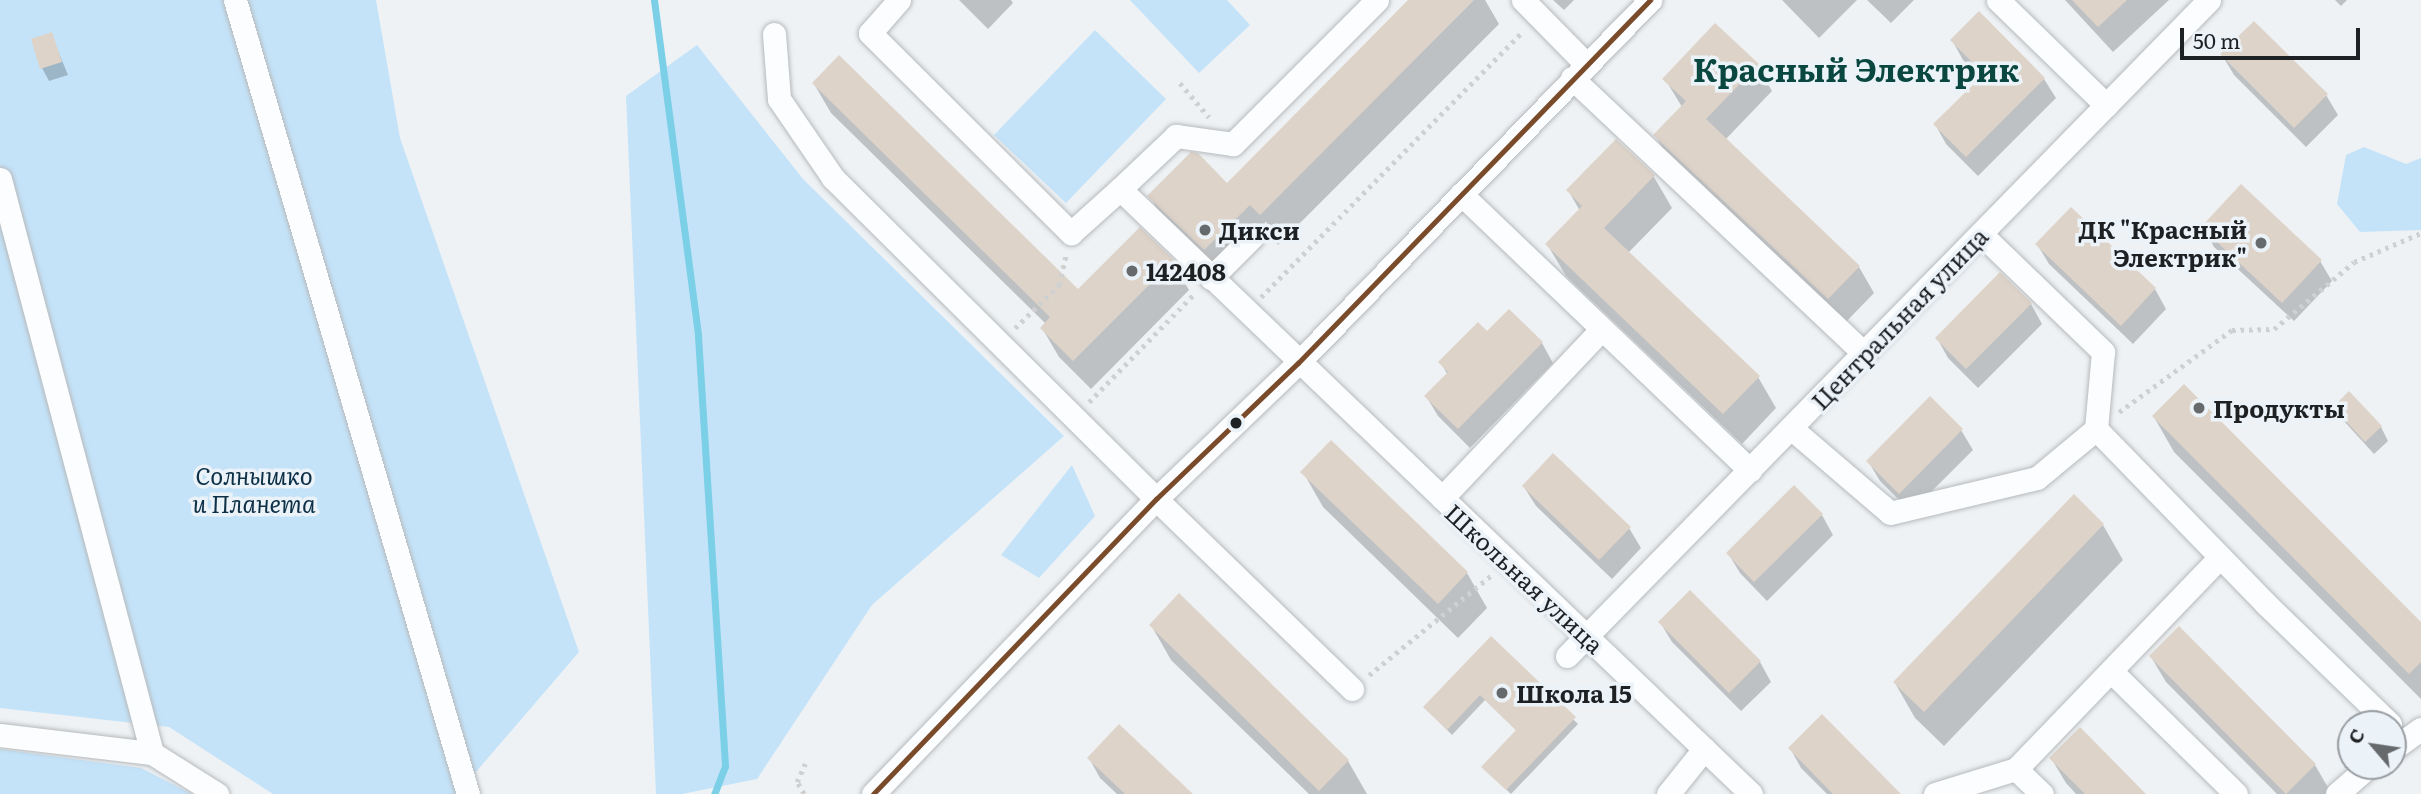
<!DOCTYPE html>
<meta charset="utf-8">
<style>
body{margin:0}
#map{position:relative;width:2421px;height:794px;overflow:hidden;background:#eef2f5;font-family:Literata,serif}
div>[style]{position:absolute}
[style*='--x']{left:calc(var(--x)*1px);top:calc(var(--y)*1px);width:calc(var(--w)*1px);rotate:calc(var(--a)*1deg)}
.green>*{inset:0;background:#c4e3f9}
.shadow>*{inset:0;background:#0003}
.stream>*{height:7px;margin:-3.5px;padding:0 3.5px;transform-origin:3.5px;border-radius:3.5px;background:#7bcfe6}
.building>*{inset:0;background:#ded3c8}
.path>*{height:4.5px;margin-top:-2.25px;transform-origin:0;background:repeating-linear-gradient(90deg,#ced0d1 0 3.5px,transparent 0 8.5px)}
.roads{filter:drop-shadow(0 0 2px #b7babc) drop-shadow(0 0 2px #b7babc)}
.minor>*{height:23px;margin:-11.5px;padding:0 11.5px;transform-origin:11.5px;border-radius:11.5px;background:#fcfdfe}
.bus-1>*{height:5px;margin:-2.5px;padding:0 2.5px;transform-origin:2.5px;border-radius:2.5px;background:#7a4b2a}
.dots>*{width:19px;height:19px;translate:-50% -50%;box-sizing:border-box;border:4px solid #ebf2f8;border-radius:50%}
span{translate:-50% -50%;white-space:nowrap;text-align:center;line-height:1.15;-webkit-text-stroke:7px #ebf2f8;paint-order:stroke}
.poi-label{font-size:24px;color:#1e2123;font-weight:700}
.right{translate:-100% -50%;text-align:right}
.left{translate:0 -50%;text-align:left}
.street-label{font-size:24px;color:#1e2123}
.park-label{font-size:24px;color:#0d3047;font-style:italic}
.district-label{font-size:32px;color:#094740;font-weight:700}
.north{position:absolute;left:2337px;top:710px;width:70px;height:70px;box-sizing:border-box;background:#ebf2f8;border:2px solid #999ea3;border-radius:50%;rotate:299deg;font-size:19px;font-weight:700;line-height:28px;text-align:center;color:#1e2123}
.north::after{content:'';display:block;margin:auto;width:24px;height:32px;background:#676a6c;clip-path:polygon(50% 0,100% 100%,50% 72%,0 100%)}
.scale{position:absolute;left:2180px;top:28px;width:180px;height:32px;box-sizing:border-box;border:4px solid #1e2123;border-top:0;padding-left:9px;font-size:21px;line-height:24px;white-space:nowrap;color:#1e2123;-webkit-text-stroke:5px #ebf2f8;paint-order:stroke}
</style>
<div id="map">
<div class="green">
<i style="clip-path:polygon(0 0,376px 0,400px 138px,579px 652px,457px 794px,273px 794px,169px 727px,0 708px)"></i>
<i style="clip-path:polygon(1130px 0,1227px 0,1250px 25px,1199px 73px)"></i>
<i style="clip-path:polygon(1095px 30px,1166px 99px,1066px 203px,994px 135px)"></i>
<i style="clip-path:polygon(697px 45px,803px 179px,1064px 436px,872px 605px,757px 779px,682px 794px,656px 794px,626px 96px)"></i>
<i style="clip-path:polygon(2364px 147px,2406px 164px,2421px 158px,2421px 230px,2360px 232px,2337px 204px,2346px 155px)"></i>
<i style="clip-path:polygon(1072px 465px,1095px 516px,1039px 578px,1001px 555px)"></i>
<i style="clip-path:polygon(0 749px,141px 768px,192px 794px,0 794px)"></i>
</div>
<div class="shadow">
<i style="clip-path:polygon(959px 0,1011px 0,1013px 3px,988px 29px)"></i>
<i style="clip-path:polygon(1411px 0,1485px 0,1499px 24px,1278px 245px,1268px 234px,1223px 280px,1167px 227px,1150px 196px,1227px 185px)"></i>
<i style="clip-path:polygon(1553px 0,1574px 0,1564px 10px)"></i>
<i style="clip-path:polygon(1782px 0,1857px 0,1819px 38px)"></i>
<i style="clip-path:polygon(1867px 0,1914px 0,1891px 23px)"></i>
<i style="clip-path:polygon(2065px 0,2169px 0,2113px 52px)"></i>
<i style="clip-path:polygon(2335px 0,2347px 0,2341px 6px)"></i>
<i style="clip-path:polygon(51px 34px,68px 75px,49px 81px,42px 68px)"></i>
<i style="clip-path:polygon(1952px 40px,2044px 79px,2056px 98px,1978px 176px,1946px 144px,1935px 124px,1982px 78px,1963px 60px)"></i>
<i style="clip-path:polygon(2222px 55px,2326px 95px,2338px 115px,2306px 147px,2234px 75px)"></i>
<i style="clip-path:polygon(1757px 65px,1772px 91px,1725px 140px,1859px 267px,1874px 293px,1844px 324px,1670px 161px,1655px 135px,1682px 107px,1665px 79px)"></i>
<i style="clip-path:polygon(814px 84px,1078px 292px,1172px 261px,1189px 290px,1091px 389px,1059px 357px,1042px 328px,1046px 324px,831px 113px)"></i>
<i style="clip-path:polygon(1616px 141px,1654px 177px,1672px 208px,1628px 253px,1758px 377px,1776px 408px,1742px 444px,1566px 276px,1547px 244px,1580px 211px,1568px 190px)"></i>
<i style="clip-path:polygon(2071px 209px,2155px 289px,2166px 309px,2133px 344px,2049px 264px,2037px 244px)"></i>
<i style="clip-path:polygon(2203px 227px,2320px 261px,2332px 281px,2294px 321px,2214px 247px)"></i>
<i style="clip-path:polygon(2031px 304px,2042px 324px,1978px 388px,1948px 358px,1937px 338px)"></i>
<i style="clip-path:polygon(1509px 311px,1542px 343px,1553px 363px,1470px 448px,1438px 416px,1426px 396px,1448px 375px,1440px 362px,1487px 334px)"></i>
<i style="clip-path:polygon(2335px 407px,2381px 427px,2388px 441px,2374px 454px,2343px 420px)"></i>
<i style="clip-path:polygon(2154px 417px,2421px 624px,2421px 699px,2174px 452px)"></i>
<i style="clip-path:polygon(1961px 430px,1973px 450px,1911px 512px,1880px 481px,1868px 461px)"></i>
<i style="clip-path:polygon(1331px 442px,1467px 573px,1487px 608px,1458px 638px,1323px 507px,1303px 472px)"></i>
<i style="clip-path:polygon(1524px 487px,1629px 528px,1641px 548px,1612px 579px,1536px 506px)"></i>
<i style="clip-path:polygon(1822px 515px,1833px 535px,1767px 601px,1740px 573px,1728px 553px)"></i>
<i style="clip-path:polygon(2103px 525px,2123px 560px,1944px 746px,1915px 718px,1895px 683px)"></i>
<i style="clip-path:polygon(1660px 622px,1760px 662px,1771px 682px,1741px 711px,1672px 642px)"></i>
<i style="clip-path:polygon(1151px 625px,1348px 761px,1367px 794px,1309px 794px,1171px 660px)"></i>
<i style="clip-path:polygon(1491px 638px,1578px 724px,1511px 794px,1483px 767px,1517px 731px,1485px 700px,1452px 735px,1425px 707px)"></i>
<i style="clip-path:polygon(2151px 657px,2315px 765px,2330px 791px,2326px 794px,2277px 794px,2166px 682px)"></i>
<i style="clip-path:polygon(1790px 748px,1895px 794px,1827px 794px,1801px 768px)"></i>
<i style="clip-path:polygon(1089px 758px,1190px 794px,1117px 794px,1100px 778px)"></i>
<i style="clip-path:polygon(2051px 758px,2143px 794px,2076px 794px,2066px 783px)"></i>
</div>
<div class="stream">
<i style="--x:654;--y:0;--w:339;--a:82.5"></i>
<i style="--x:698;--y:336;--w:431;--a:86.4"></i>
<i style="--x:725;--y:766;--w:30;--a:111"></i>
</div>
<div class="building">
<i style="clip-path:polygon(1408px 0,1474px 0,1260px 215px,1250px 205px,1204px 250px,1147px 196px,1191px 152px,1198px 153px,1227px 183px)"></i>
<i style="clip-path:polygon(2072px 0,2127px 0,2098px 27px)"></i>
<i style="clip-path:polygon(1979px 11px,2045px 78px,1966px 157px,1933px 124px,1984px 74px,1950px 40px)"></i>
<i style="clip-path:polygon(2254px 21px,2328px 94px,2294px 128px,2220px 54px)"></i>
<i style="clip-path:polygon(1715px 23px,1759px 64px,1706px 119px,1860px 266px,1828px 299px,1653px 135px,1686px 101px,1662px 79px)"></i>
<i style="clip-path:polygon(52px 32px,62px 62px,40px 69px,31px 39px)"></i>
<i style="clip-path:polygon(839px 55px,1078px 289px,1140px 227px,1174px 260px,1073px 361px,1040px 328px,1050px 317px,812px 83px)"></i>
<i style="clip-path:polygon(1616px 139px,1655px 175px,1604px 228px,1760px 376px,1723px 414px,1545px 244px,1582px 206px,1566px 190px)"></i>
<i style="clip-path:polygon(2241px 184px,2322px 260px,2282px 303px,2201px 227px)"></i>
<i style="clip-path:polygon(2071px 207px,2156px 288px,2121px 326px,2035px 244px)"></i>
<i style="clip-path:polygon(2000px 272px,2032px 303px,1966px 369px,1935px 338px)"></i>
<i style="clip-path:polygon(1509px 309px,1543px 342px,1458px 429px,1424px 396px,1448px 372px,1438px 362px,1478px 322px,1487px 331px)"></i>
<i style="clip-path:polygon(2184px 384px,2421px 622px,2421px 662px,2409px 674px,2152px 416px)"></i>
<i style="clip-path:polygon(2349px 391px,2382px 426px,2365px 442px,2333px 407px)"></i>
<i style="clip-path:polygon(1930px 396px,1963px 429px,1899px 494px,1866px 461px)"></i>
<i style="clip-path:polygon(1331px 440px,1468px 572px,1438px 604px,1300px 472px)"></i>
<i style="clip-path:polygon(1553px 453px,1631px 527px,1599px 560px,1522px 486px)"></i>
<i style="clip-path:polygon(1794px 485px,1823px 514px,1754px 582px,1726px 553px)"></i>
<i style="clip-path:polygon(2074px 494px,2104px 524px,1924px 712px,1893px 682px)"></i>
<i style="clip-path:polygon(1690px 590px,1761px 661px,1729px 693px,1658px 622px)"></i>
<i style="clip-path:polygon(1179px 593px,1349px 760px,1319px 791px,1149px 625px)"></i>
<i style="clip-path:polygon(2179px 626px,2316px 764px,2286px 794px,2149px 656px)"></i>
<i style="clip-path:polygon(1491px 636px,1576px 717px,1506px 790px,1481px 767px,1516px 730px,1480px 695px,1447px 730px,1423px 707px)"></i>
<i style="clip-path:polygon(1822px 714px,1901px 794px,1833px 794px,1788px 748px)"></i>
<i style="clip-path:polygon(1119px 724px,1193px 794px,1125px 794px,1087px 758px)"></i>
<i style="clip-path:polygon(2080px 727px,2146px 794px,2085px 794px,2049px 758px)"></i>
</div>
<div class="path">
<i style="--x:1180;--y:83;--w:45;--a:49.5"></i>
<i style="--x:1261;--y:297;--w:373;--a:-45.4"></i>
<i style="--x:1015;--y:328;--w:62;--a:-44.3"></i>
<i style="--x:1059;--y:285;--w:31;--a:-77"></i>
<i style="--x:1089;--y:402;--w:152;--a:-45.8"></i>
<i style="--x:2119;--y:412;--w:140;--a:-36"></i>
<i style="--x:2232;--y:330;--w:42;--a:-1.4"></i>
<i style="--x:2274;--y:329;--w:104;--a:-39.9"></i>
<i style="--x:2354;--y:262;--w:73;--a:-23.4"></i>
<i style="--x:1369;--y:675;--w:160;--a:-39.2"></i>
<i style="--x:804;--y:794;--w:14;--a:-120"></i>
<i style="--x:797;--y:782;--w:20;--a:-66"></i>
</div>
<div class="roads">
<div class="minor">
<i style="--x:235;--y:0;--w:827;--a:73.65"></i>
<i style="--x:899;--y:0;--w:44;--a:131.3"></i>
<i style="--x:870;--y:33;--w:284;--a:44.9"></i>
<i style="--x:1071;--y:233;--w:66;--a:-41.9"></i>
<i style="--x:1377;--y:0;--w:204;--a:135"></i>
<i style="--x:1233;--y:144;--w:58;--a:-172"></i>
<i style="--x:1176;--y:136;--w:77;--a:136.6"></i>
<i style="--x:1120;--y:189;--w:874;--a:43.79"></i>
<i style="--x:1523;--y:0;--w:90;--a:45.5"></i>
<i style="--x:1998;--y:0;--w:151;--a:44.2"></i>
<i style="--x:774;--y:34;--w:65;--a:85.6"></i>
<i style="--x:779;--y:99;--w:96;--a:55.6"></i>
<i style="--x:833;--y:178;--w:455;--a:44.8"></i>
<i style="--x:1156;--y:499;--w:273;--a:44.1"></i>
<i style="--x:1572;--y:78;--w:401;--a:43.3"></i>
<i style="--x:0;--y:179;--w:594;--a:75.17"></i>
<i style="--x:1461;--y:194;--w:400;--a:43.7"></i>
<i style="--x:1981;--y:234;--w:170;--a:44"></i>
<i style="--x:2103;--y:352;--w:77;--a:95.2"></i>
<i style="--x:2096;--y:429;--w:243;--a:45.8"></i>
<i style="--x:2265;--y:603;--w:174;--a:44.1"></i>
<i style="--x:1211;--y:278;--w:59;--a:-45"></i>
<i style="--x:1791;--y:428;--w:130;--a:40.6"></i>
<i style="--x:1890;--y:513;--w:151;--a:-13.4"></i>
<i style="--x:2037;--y:478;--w:77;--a:-39.7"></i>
<i style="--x:1442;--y:498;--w:231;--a:-46.6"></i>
<i style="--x:1567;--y:656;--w:918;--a:-45.62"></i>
<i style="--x:2111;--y:671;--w:175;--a:44.5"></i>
<i style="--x:0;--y:735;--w:153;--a:6.8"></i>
<i style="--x:152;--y:753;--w:77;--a:32.2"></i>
<i style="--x:2393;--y:749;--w:34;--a:-36"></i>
<i style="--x:2016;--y:769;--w:36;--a:44"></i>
<i style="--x:873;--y:794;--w:409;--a:-46.2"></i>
<i style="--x:1156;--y:499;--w:197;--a:-43.8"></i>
<i style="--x:1298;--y:363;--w:506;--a:-45.88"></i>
<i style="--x:1668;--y:794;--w:58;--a:-51.3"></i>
<i style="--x:1935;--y:794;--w:85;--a:-17.2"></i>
<i style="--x:2016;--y:769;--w:294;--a:-46.1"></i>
<i style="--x:2337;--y:794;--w:43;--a:-41.2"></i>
</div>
</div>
<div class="bus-1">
<i style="--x:873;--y:794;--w:409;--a:-46.2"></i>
<i style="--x:1156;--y:499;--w:197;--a:-43.8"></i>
<i style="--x:1298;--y:363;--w:506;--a:-45.88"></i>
</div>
<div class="dots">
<i style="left:1205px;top:230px;background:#676a6c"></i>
<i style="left:2261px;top:243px;background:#676a6c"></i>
<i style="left:1132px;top:271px;background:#676a6c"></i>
<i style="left:2199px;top:408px;background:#676a6c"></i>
<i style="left:1236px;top:423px;background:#1e2123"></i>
<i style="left:1502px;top:693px;background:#676a6c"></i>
</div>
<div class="poi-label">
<span class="right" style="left:2247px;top:243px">ДК "Красный<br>Электрик"</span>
<span class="left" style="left:1219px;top:230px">Дикси</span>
<span class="left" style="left:1146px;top:271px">142408</span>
<span class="left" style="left:2213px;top:408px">Продукты</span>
<span class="left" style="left:1516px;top:693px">Школа 15</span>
</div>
<div class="street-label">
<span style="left:1899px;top:318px;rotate:-46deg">Центральная улица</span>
<span style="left:1525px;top:578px;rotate:43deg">Школьная улица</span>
</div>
<div class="park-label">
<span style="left:254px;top:489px">Солнышко<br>и Планета</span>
</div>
<div class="district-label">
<span style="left:1856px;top:68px">Красный Электрик</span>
</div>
<div class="north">С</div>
<div class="scale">50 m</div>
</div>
